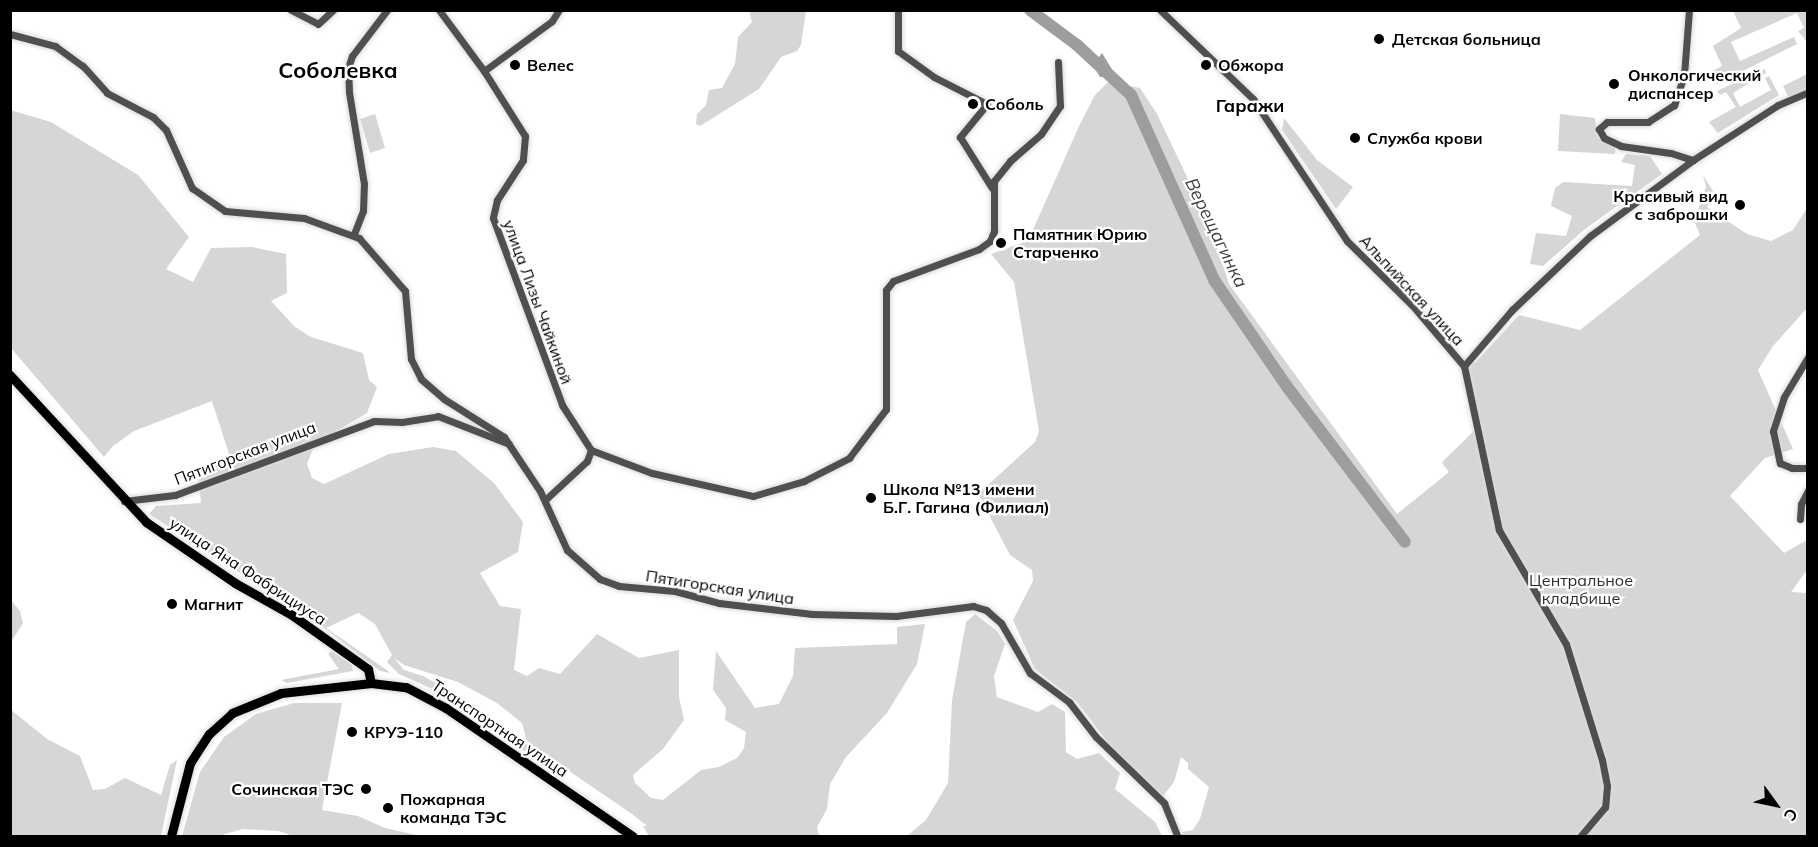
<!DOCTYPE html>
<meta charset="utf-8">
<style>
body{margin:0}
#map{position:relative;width:1818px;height:847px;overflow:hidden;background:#fff;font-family:Mulish,sans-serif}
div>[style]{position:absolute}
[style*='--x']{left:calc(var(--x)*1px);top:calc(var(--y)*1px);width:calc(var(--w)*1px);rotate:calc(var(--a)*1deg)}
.green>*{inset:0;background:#d6d6d6}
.water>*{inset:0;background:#9d9d9d}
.river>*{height:12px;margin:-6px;padding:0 6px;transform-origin:6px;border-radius:6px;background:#9d9d9d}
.roads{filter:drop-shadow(0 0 2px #dbdbdb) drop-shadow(0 0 2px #dbdbdb)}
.minor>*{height:7px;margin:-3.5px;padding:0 3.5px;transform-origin:3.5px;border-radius:3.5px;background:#4f4f4f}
.major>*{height:9px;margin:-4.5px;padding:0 4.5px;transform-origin:4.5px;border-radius:4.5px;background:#000}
.dots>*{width:16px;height:16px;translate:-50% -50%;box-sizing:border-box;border:3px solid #fff;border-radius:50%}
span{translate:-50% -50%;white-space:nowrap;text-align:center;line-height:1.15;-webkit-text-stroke:4.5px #fff;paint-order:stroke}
.poi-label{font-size:16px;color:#000;font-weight:700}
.left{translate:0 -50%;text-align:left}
.right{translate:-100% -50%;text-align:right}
.street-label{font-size:16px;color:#000}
.park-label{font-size:16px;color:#2d2d2d}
.neighbourhood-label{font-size:18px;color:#000;font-weight:700}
.water-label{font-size:18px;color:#3e3e3e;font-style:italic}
.district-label{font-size:22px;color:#000;font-weight:700}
.frame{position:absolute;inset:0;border:12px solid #000;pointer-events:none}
.north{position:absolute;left:1746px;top:775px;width:60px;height:60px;-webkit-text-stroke:4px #fff;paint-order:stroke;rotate:123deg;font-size:16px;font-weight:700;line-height:24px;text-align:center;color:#000}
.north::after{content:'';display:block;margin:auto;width:21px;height:27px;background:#000;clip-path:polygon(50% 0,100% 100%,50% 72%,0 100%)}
</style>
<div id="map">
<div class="green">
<i style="clip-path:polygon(749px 11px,806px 11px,801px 45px,797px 51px,781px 57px,759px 89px,700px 126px,696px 124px,697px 114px,706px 105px,709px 90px,722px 88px,735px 64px,738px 37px,752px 22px)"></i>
<i style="clip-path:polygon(1733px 11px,1807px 11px,1807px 42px,1798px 31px,1804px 28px,1797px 13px,1731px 42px,1740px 61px,1794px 37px,1797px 44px,1717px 84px,1711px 72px,1722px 66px,1713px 46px,1741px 28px)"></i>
<i style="clip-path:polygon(1765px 69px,1766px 73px,1733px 93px,1740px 107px,1771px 90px,1765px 78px,1769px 76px,1779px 95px,1718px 133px,1709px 122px,1736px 107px,1726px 92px,1720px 95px,1717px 91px)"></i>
<i style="clip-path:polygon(1807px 74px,1807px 90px,1789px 98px,1783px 86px)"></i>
<i style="clip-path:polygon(1108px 82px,1140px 88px,1157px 114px,1209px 223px,1229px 284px,1397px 514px,1449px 472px,1442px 463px,1445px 459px,1475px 430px,1466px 358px,1475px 363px,1519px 315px,1580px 330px,1700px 235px,1694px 221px,1706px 187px,1703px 175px,1714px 193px,1707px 207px,1747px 234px,1771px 241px,1793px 230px,1807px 208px,1807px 308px,1773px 346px,1758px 370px,1793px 449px,1765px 458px,1730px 496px,1784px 553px,1807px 540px,1807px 570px,1791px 592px,1807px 593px,1807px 836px,1182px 836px,1182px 832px,1193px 830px,1200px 819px,1209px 787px,1188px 769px,1188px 763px,1181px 757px,1174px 782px,1163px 796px,1109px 744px,1078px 703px,1035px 669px,1013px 620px,1033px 581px,1032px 570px,1010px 555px,978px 494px,1035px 442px,1039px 431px,1014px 282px,991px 254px,1028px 241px,1080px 124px,1095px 95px)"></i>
<i style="clip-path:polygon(evenodd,10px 110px,51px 122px,138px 175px,189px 237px,166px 269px,193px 282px,211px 248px,252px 247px,286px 254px,287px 293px,271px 301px,295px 327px,311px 337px,363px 353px,369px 380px,377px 387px,367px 413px,315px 444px,307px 464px,312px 478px,324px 484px,389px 454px,433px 447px,456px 451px,494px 483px,523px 522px,518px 552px,480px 573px,500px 606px,521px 609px,514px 670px,527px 676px,539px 668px,560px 674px,597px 634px,639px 658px,679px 650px,679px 697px,684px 720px,663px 749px,633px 775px,635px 783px,651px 798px,663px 800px,701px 770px,719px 767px,737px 758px,744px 748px,746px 732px,725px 720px,726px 708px,713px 690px,716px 651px,755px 708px,779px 704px,793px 676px,795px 648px,897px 644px,897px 627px,925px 624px,917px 664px,887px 713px,846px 757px,830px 784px,827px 809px,817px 827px,819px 836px,649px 836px,643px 826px,647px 826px,632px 814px,569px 771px,560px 767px,556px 772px,503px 736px,491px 721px,470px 706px,399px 674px,387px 662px,392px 655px,375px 624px,358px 613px,326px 628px,391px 673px,380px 671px,326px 629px,149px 514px,156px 506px,201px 503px,198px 473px,229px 454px,212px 401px,134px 431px,113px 446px,104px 457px,11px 348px,10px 110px,394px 658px,404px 665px,458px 682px,497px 703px,522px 723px,528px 745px,473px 704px,423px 676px,404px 670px,394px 658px)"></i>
<i style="clip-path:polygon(375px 114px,385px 148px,370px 153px,360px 119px)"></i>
<i style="clip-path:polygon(1560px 114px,1595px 118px,1597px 134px,1602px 142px,1615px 147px,1615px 154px,1558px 151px)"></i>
<i style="clip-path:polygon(1284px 118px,1317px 160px,1353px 187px,1336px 209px,1282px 130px)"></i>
<i style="clip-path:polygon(1626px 154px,1650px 156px,1662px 174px,1585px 229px,1543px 266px,1530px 264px,1536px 233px,1566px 236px,1572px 216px,1551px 206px,1555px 188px,1563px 182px,1632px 186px,1635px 165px,1621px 162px)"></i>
<i style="clip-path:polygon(11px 600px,20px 611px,23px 623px,11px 642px)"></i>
<i style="clip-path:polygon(975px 614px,997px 631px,1005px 644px,994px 676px,997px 697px,1038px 712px,1052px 704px,1065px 712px,1066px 752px,1077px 759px,1099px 753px,1120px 773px,1115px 789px,1155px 822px,1162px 836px,907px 836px,926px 820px,948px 783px,952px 700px,966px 622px)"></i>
<i style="clip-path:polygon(332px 651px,352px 665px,353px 671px,287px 683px,281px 680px,339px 669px,328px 654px)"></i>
<i style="clip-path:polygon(294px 703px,342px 703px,322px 810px,358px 816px,385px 828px,421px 836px,293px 836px,279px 831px,243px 829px,218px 836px,182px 836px,200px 772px,224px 737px,256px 714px)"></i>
<i style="clip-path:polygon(10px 709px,47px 739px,80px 756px,93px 790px,105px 789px,125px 778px,161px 795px,170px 765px,177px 760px,161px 836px,11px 836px)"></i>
</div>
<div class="water">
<i style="clip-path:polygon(1102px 53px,1113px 71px,1107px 77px,1100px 77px,1093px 65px)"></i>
</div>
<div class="river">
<i style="--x:1030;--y:10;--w:59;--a:36.7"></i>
<i style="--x:1077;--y:45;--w:74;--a:42.8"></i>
<i style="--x:1131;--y:95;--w:203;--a:65.8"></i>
<i style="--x:1214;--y:280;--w:131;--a:55.6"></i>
<i style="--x:1288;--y:388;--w:193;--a:52.8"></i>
</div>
<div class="roads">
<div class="minor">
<i style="--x:291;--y:10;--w:30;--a:27"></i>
<i style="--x:318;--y:24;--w:21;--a:-43"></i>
<i style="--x:439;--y:10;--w:76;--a:53.6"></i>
<i style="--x:484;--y:71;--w:77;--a:57.8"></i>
<i style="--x:525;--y:136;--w:24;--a:95"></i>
<i style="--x:523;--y:160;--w:48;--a:123"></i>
<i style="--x:497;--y:200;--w:18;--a:103"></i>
<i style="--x:493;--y:218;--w:199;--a:69.7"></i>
<i style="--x:562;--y:405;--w:54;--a:57.2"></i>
<i style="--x:591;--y:450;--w:12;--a:110"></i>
<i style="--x:587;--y:461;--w:57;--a:137.1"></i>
<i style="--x:898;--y:10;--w:41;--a:90"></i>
<i style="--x:898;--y:51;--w:44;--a:35.8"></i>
<i style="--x:934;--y:77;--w:59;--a:27"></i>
<i style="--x:987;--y:104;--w:43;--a:129.3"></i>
<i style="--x:960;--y:137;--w:60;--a:57.9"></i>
<i style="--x:1160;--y:10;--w:129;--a:43.7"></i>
<i style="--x:1253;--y:99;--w:170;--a:56.5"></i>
<i style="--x:1347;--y:241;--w:91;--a:44.6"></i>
<i style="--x:1412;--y:305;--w:80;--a:49.6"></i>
<i style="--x:1464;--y:366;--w:168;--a:78"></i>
<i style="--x:1499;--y:530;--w:132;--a:59.6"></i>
<i style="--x:1566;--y:644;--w:121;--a:72.8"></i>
<i style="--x:1602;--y:760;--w:26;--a:79"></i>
<i style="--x:1607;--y:786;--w:21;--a:95"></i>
<i style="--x:1605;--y:807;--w:38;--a:130"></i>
<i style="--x:1689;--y:10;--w:65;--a:94.4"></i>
<i style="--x:1684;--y:75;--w:32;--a:108"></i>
<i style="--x:1674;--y:105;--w:31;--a:147"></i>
<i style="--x:1648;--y:122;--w:41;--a:180"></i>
<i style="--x:1607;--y:122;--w:11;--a:139"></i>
<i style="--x:1599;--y:129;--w:10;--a:61"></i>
<i style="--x:1604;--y:138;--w:19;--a:25"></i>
<i style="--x:1621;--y:146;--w:50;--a:8"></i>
<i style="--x:1671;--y:153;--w:23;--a:18"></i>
<i style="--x:10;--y:34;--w:47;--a:14.9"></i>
<i style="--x:55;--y:46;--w:34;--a:36"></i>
<i style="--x:83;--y:66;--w:36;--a:48"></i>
<i style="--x:107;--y:93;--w:52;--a:27.6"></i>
<i style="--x:153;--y:117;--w:18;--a:45"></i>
<i style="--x:166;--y:130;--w:64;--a:65.9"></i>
<i style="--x:192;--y:188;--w:40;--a:34.9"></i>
<i style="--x:225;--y:211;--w:79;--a:5.1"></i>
<i style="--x:304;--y:218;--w:59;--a:20"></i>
<i style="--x:359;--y:238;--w:70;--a:49"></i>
<i style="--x:405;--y:291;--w:68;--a:85"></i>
<i style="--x:411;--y:359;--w:22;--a:63"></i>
<i style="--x:421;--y:379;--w:30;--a:41"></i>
<i style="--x:444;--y:399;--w:71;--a:32.3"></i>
<i style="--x:504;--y:437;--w:65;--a:56.3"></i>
<i style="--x:540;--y:491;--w:65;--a:65.4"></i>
<i style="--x:567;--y:550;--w:44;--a:41.3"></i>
<i style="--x:600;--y:579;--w:20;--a:20"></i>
<i style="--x:619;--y:586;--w:56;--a:5.1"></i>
<i style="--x:675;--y:591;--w:46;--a:15.3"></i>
<i style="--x:719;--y:603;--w:94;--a:6.7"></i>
<i style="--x:812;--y:614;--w:84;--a:1.4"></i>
<i style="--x:896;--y:616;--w:78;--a:-7.4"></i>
<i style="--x:973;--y:606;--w:14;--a:17"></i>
<i style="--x:986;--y:610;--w:20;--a:41"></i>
<i style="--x:1001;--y:623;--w:58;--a:59.9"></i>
<i style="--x:1030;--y:673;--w:49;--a:36.6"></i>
<i style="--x:1069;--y:702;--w:44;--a:52.4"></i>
<i style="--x:1096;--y:737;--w:95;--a:44.1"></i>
<i style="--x:1164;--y:803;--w:35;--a:68"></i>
<i style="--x:484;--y:71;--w:84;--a:-36.3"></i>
<i style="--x:552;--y:21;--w:13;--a:-58"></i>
<i style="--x:354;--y:234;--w:25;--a:-69"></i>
<i style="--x:363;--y:211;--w:27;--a:-88"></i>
<i style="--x:364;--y:184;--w:93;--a:-99.3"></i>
<i style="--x:349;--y:92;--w:24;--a:-92"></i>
<i style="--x:348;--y:68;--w:13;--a:-72"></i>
<i style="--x:352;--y:56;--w:58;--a:-52.7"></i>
<i style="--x:1808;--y:357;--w:47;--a:121"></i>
<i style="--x:1784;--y:397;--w:36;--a:108"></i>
<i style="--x:1773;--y:431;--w:33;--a:78"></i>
<i style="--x:1780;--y:463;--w:13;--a:23"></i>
<i style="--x:1792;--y:468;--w:16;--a:0"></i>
<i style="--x:1464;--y:366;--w:74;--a:-49.4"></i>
<i style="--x:1512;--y:310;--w:108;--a:-43.5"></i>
<i style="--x:1590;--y:236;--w:128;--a:-36.4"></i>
<i style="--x:1693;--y:160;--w:101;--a:-32.9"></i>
<i style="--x:1778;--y:105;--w:33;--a:-23"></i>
<i style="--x:591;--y:450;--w:65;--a:20.7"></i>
<i style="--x:652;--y:473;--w:104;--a:12.8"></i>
<i style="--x:753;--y:496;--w:53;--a:-16.4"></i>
<i style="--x:804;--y:481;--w:51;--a:-27.1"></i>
<i style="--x:849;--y:458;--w:61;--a:-52.9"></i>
<i style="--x:886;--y:409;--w:119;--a:-90"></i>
<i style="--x:886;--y:290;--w:11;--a:-52"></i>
<i style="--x:893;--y:281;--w:92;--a:-20.4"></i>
<i style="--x:979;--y:249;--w:14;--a:-36"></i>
<i style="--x:990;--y:241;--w:11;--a:-68"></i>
<i style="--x:994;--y:231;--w:50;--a:-90"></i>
<i style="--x:994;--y:181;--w:26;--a:-51"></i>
<i style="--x:1010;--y:161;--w:41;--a:-41.1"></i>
<i style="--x:1041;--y:134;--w:34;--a:-56"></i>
<i style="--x:1060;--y:106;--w:44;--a:-92.6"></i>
<i style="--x:124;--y:501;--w:51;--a:-6.7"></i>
<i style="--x:175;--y:495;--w:212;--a:-20.4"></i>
<i style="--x:374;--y:421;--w:28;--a:2"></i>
<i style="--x:402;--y:422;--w:36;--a:-9"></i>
<i style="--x:438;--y:416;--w:76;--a:21.5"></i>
<i style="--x:1800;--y:519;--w:15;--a:-86"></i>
<i style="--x:1801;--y:504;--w:16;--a:-63"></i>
</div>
<div class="major">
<i style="--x:10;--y:375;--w:200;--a:47.2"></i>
<i style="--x:146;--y:522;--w:108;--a:34.4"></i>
<i style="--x:235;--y:583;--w:65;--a:29.3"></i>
<i style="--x:292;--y:615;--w:93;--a:35.4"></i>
<i style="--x:368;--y:669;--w:14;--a:78"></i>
<i style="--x:171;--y:836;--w:75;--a:-75.4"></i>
<i style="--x:190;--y:763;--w:35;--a:-57"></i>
<i style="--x:209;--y:734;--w:31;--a:-42"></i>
<i style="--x:232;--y:713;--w:53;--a:-22.2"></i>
<i style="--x:281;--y:693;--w:91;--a:-6.3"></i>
<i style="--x:371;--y:683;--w:35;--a:7"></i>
<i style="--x:406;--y:687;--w:45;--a:27.7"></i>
<i style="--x:446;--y:708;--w:226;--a:34.5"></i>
</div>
</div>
<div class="dots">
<i style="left:1379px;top:39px;background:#000"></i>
<i style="left:515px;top:65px;background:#000"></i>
<i style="left:1206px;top:65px;background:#000"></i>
<i style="left:1614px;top:84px;background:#000"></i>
<i style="left:973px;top:104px;background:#000"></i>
<i style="left:1355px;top:138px;background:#000"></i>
<i style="left:1740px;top:205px;background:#000"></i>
<i style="left:1001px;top:243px;background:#000"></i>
<i style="left:871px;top:498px;background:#000"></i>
<i style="left:172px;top:604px;background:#000"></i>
<i style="left:352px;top:732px;background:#000"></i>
<i style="left:366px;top:789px;background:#000"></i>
<i style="left:388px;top:808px;background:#000"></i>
</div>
<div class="poi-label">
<span class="left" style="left:1392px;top:39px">Детская больница</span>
<span class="left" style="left:527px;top:65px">Велес</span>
<span class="left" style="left:1218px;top:65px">Обжора</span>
<span class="left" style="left:1628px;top:84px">Онкологический<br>диспансер</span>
<span class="left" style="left:985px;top:104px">Соболь</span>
<span class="left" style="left:1367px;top:138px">Служба крови</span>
<span class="right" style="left:1728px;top:205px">Красивый вид<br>с заброшки</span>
<span class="left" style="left:1013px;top:243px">Памятник Юрию<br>Старченко</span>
<span class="left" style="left:883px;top:498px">Школа №13 имени<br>Б.Г. Гагина (Филиал)</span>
<span class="left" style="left:184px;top:604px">Магнит</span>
<span class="left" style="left:364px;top:732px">КРУЭ-110</span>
<span class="right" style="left:354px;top:789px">Сочинская ТЭС</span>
<span class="left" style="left:400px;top:808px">Пожарная<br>команда ТЭС</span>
</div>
<div class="street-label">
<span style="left:1412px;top:290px;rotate:47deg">Альпийская улица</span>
<span style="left:538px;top:302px;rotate:70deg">улица Лизы Чайкиной</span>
<span style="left:245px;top:453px;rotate:-21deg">Пятигорская улица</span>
<span style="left:248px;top:571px;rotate:33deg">улица Яна Фабрициуса</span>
<span style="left:720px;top:587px;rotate:9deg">Пятигорская улица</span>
<span style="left:500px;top:728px;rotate:34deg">Транспортная улица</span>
</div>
<div class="park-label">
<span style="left:1581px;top:589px">Центральное<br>кладбище</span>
</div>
<div class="neighbourhood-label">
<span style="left:1250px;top:106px">Гаражи</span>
</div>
<div class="water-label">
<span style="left:1216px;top:233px;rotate:64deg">Верещагинка</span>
</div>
<div class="district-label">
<span style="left:338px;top:71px">Соболевка</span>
</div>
<div class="frame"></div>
<div class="north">С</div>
</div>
